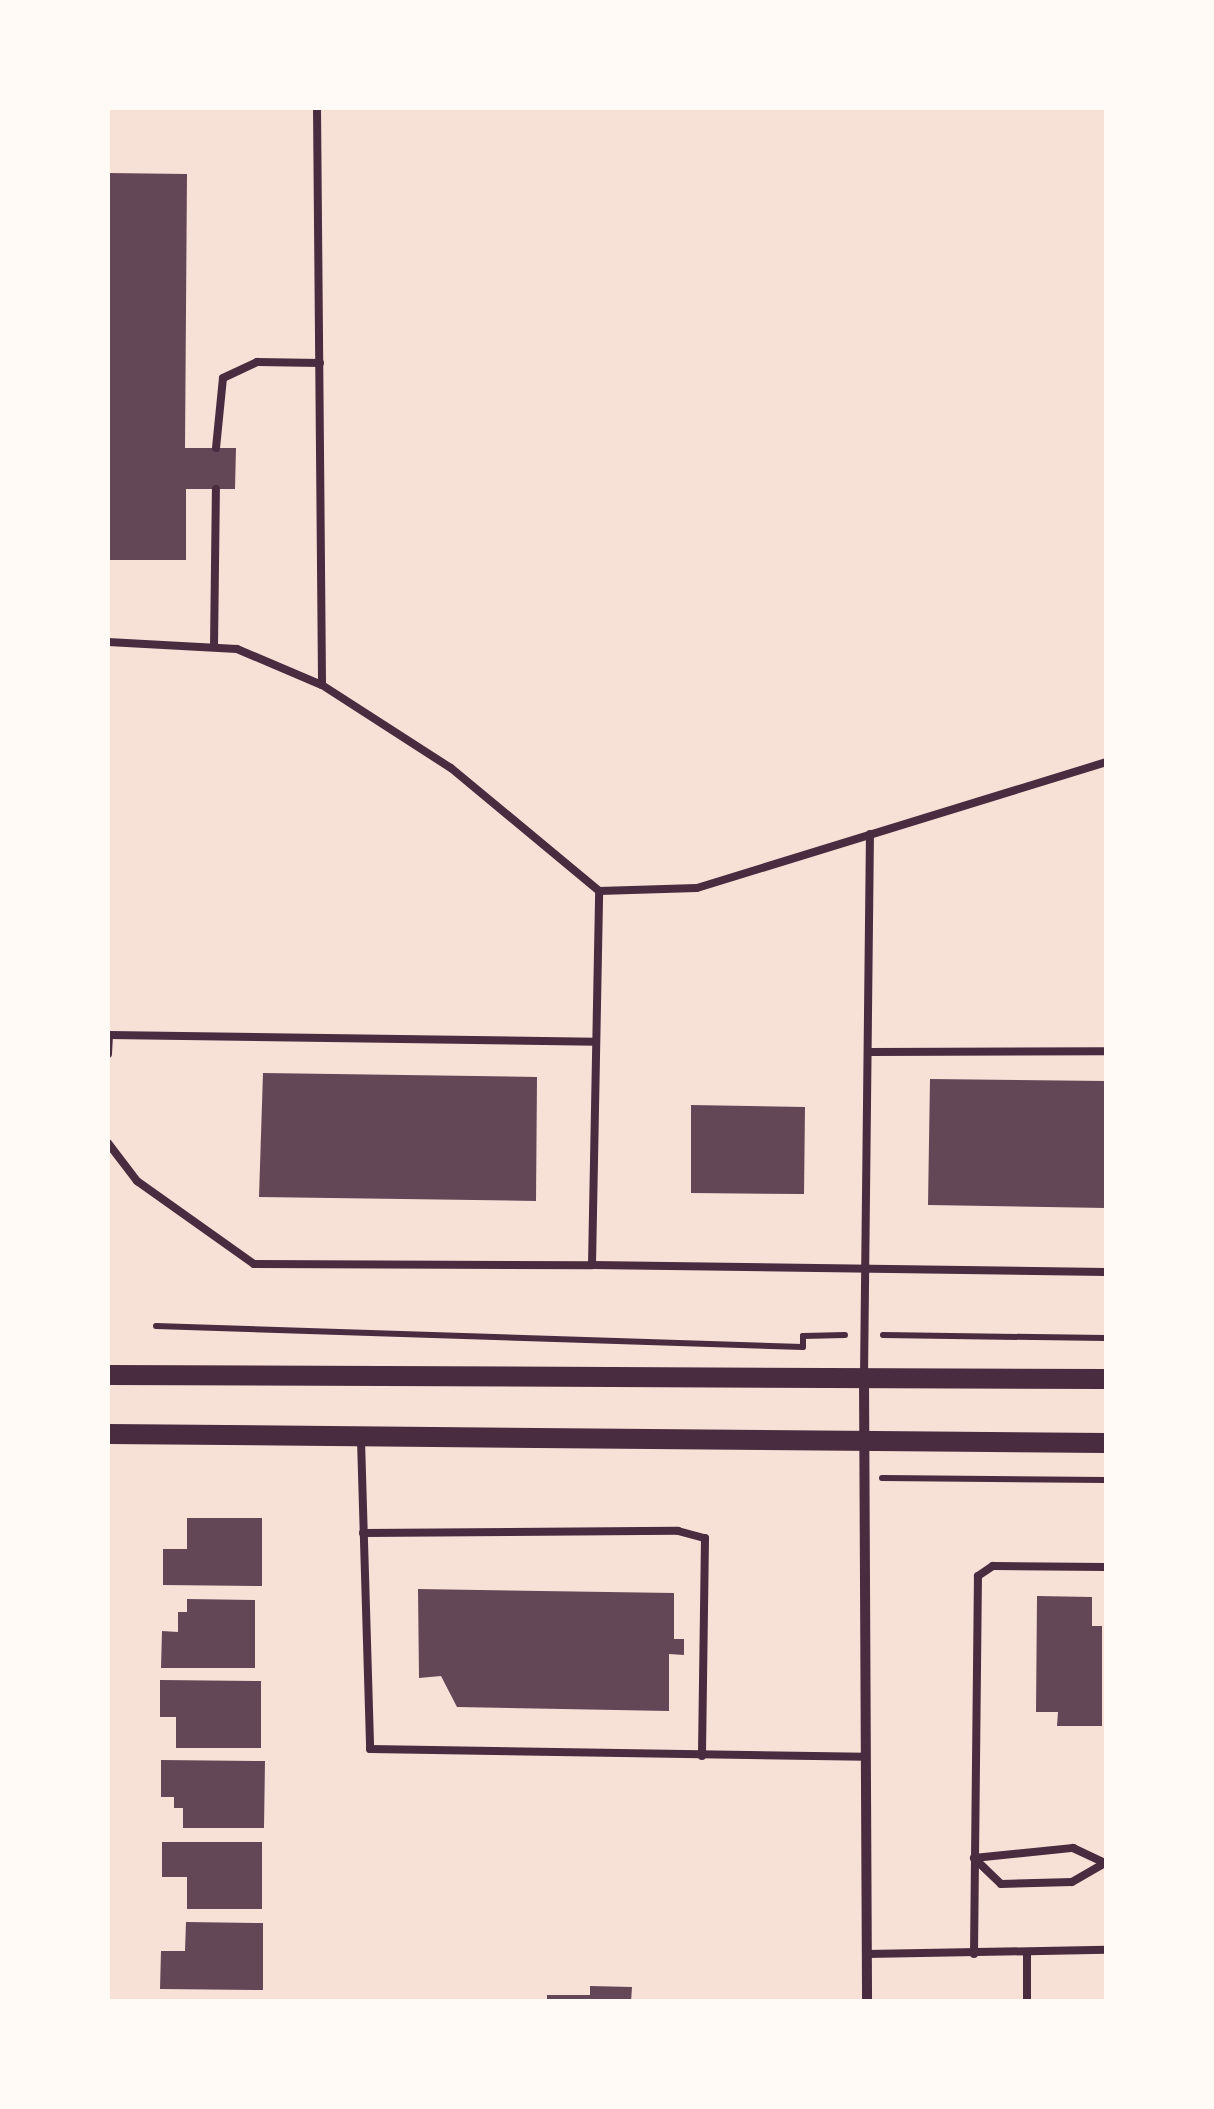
<!DOCTYPE html>
<style>
body{margin:0}
#map{position:relative;width:1214px;height:2109px;overflow:hidden;background:#f7e1d7;font-family:"Source Serif 4",serif}
div>[style]{position:absolute}
[style*='--x']{left:calc(var(--x)*1px);top:calc(var(--y)*1px);width:calc(var(--w)*1px);rotate:calc(var(--a)*1deg)}
.building>*{inset:0;background:#644757}
.path>*{height:6px;margin:-3px;padding:0 3px;transform-origin:3px;border-radius:3px;background:#4a2c40}
.service>*{height:8px;margin:-4px;padding:0 4px;transform-origin:4px;border-radius:4px;background:#4a2c40}
.minor>*{height:10px;margin:-5px;padding:0 5px;transform-origin:5px;border-radius:5px;background:#4a2c40}
.secondary>*{height:20px;margin:-10px;padding:0 10px;transform-origin:10px;border-radius:10px;background:#4a2c40}
span{translate:-50% -50%;white-space:nowrap;text-align:center;line-height:1.15;-webkit-text-stroke:9px #fffaf5;paint-order:stroke}
.frame{position:absolute;inset:0;border:110px solid #fffaf5;pointer-events:none}
</style>
<div id="map">
<div class="building">
<i style="clip-path:polygon(108px 173px,187px 174px,185px 448px,236px 448px,235px 489px,186px 489px,186px 560px,108px 560px)"></i>
<i style="clip-path:polygon(263px 1073px,537px 1077px,536px 1201px,259px 1197px)"></i>
<i style="clip-path:polygon(930px 1079px,1106px 1081px,1106px 1208px,928px 1205px)"></i>
<i style="clip-path:polygon(691px 1105px,805px 1107px,804px 1194px,691px 1193px)"></i>
<i style="clip-path:polygon(187px 1518px,262px 1518px,262px 1586px,163px 1585px,163px 1549px,187px 1549px)"></i>
<i style="clip-path:polygon(418px 1589px,674px 1593px,674px 1639px,684px 1639px,684px 1655px,669px 1654px,669px 1711px,457px 1707px,441px 1676px,419px 1678px)"></i>
<i style="clip-path:polygon(1037px 1596px,1092px 1597px,1092px 1626px,1102px 1626px,1102px 1726px,1057px 1726px,1058px 1712px,1036px 1712px)"></i>
<i style="clip-path:polygon(187px 1599px,255px 1600px,255px 1668px,161px 1668px,162px 1631px,178px 1632px,178px 1612px,187px 1612px)"></i>
<i style="clip-path:polygon(160px 1680px,261px 1681px,261px 1748px,176px 1748px,176px 1717px,160px 1717px)"></i>
<i style="clip-path:polygon(161px 1760px,265px 1761px,264px 1828px,183px 1828px,183px 1808px,174px 1808px,174px 1797px,161px 1797px)"></i>
<i style="clip-path:polygon(162px 1842px,262px 1842px,262px 1909px,187px 1909px,187px 1877px,162px 1877px)"></i>
<i style="clip-path:polygon(186px 1922px,263px 1923px,263px 1990px,160px 1989px,161px 1951px,185px 1951px)"></i>
<i style="clip-path:polygon(590px 1986px,632px 1987px,631px 2002px,547px 2002px,547px 1995px,590px 1995px)"></i>
</div>
<div class="path">
<i style="--x:156;--y:1326;--w:647;--a:1.86"></i>
<i style="--x:803;--y:1347;--w:11;--a:-90"></i>
<i style="--x:803;--y:1336;--w:42;--a:-1.4"></i>
<i style="--x:883;--y:1335;--w:223;--a:0.8"></i>
<i style="--x:882;--y:1478;--w:224;--a:0.5"></i>
</div>
<div class="service">
<i style="--x:317;--y:108;--w:577;--a:89.5"></i>
<i style="--x:216;--y:448;--w:70;--a:-84.3"></i>
<i style="--x:223;--y:378;--w:38;--a:-25"></i>
<i style="--x:257;--y:362;--w:63;--a:0.9"></i>
<i style="--x:108;--y:642;--w:129;--a:3.1"></i>
<i style="--x:237;--y:649;--w:92;--a:23"></i>
<i style="--x:322;--y:685;--w:153;--a:32.8"></i>
<i style="--x:451;--y:768;--w:192;--a:39.7"></i>
<i style="--x:599;--y:891;--w:98;--a:-1.8"></i>
<i style="--x:697;--y:888;--w:428;--a:-17.1"></i>
<i style="--x:214;--y:647;--w:158;--a:-89.3"></i>
<i style="--x:868;--y:1052;--w:238;--a:-0.2"></i>
<i style="--x:108;--y:1054;--w:19;--a:-87"></i>
<i style="--x:109;--y:1035;--w:487;--a:0.8"></i>
<i style="--x:108;--y:1143;--w:48;--a:52.7"></i>
<i style="--x:137;--y:1181;--w:143;--a:35.4"></i>
<i style="--x:254;--y:1264;--w:338;--a:0.2"></i>
<i style="--x:592;--y:1265;--w:374;--a:-88.9"></i>
<i style="--x:592;--y:1265;--w:514;--a:0.78"></i>
<i style="--x:864;--y:1377;--w:543;--a:-89.37"></i>
<i style="--x:361;--y:1440;--w:309;--a:88.3"></i>
<i style="--x:370;--y:1749;--w:495;--a:0.9"></i>
<i style="--x:363;--y:1533;--w:315;--a:-0.4"></i>
<i style="--x:678;--y:1531;--w:28;--a:15"></i>
<i style="--x:705;--y:1538;--w:218;--a:90.8"></i>
<i style="--x:974;--y:1858;--w:37;--a:44"></i>
<i style="--x:1001;--y:1884;--w:71;--a:-1.6"></i>
<i style="--x:1072;--y:1882;--w:39;--a:-30"></i>
<i style="--x:974;--y:1858;--w:100;--a:-5.8"></i>
<i style="--x:1073;--y:1848;--w:35;--a:25"></i>
<i style="--x:1027;--y:1953;--w:49;--a:90"></i>
<i style="--x:867;--y:1954;--w:239;--a:-1"></i>
<i style="--x:974;--y:1954;--w:378;--a:-89.4"></i>
<i style="--x:978;--y:1576;--w:18;--a:-34"></i>
<i style="--x:993;--y:1566;--w:113;--a:0.5"></i>
</div>
<div class="minor">
<i style="--x:864;--y:1378;--w:624;--a:89.72"></i>
</div>
<div class="secondary">
<i style="--x:108;--y:1375;--w:998;--a:0.23"></i>
<i style="--x:108;--y:1434;--w:998;--a:0.52"></i>
</div>
<div class="frame"></div>
</div>
